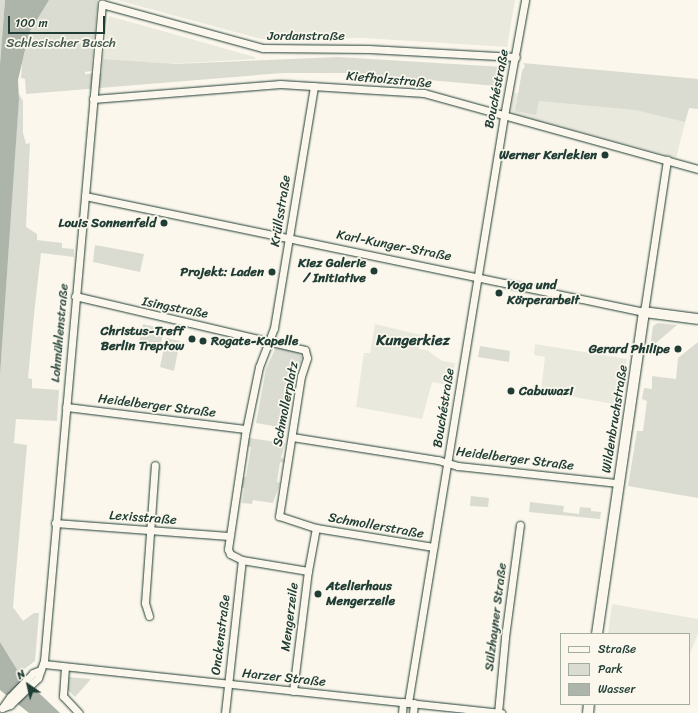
<!DOCTYPE html>
<meta charset="utf-8">
<style>
body{margin:0}
#map{position:relative;width:698px;height:713px;overflow:hidden;background:#fbf7ec;font-family:Sriracha,sans-serif}
div>[style]{position:absolute}
[style*='--x']{left:calc(var(--x)*1px);top:calc(var(--y)*1px);width:calc(var(--w)*1px);rotate:calc(var(--a)*1deg)}
.built>*{inset:0;background:#eae9de}
.green>*{inset:0;background:#dbdcd1}
.water>*{inset:0;background:#adb4aa}
.roads{filter:drop-shadow(0 0 1px #1f3d34) drop-shadow(0 0 1px #1f3d34)}
.street>*{height:7px;margin:-3.5px;padding:0 3.5px;transform-origin:3.5px;border-radius:3.5px;background:#fbf7ec}
.secondary>*{height:10px;margin:-5px;padding:0 5px;transform-origin:5px;border-radius:5px;background:#fbf7ec}
.dots>*{width:11px;height:11px;translate:-50% -50%;box-sizing:border-box;border:2px solid #fbf7ec;border-radius:50%}
span{translate:-50% -50%;white-space:nowrap;text-align:center;line-height:1.15;-webkit-text-stroke:3.5px #fbf7ec;paint-order:stroke}
.street-label{font-size:13px;color:#1f3d34}
.park-label{font-size:13px;color:#455d53}
.poi-label{font-size:13px;color:#1f3d34;font-weight:700}
.right{translate:-100% -50%;text-align:right}
.left{translate:0 -50%;text-align:left}
.quarter-label{font-size:15px;color:#1f3d34;font-weight:700}
.legend{position:absolute;left:560px;top:633px;width:130px;height:72px;box-sizing:border-box;background:#fbf7ec;border:1px solid #a3ada2;margin:0;padding:5px 7px;list-style:none;font-size:12px;color:#1f3d34}
.legend li{display:flex;align-items:center;gap:8px;height:20px}
.legend b{width:20px;border:1px solid #a3ada2}
.north{position:absolute;left:8px;top:665px;width:40px;height:40px;-webkit-text-stroke:3px #fbf7ec;paint-order:stroke;rotate:326deg;font-size:11px;font-weight:700;line-height:16px;text-align:center;color:#1f3d34}
.north::after{content:'';display:block;margin:auto;width:14px;height:18px;background:#1f3d34;clip-path:polygon(50% 0,100% 100%,50% 72%,0 100%)}
.scale{position:absolute;left:8px;top:16px;width:97px;height:18px;box-sizing:border-box;border:2px solid #1f3d34;border-top:0;padding-left:5px;font-size:12px;line-height:14px;white-space:nowrap;color:#1f3d34;-webkit-text-stroke:3px #fbf7ec;paint-order:stroke}
</style>
<div id="map">
<div class="built">
<i style="clip-path:polygon(117px 0,515px 0,507px 47px,364px 38px,261px 39px)"></i>
<i style="clip-path:polygon(109px 16px,255px 57px,255px 59px,166px 64px,103px 59px)"></i>
<i style="clip-path:polygon(514px 93px,689px 107px,676px 158px,513px 114px,511px 110px)"></i>
<i style="clip-path:polygon(375px 324px,421px 335px,419px 349px,427px 350px,442px 361px,455px 363px,451px 386px,432px 382px,422px 419px,356px 407px,364px 353px,370px 353px)"></i>
<i style="clip-path:polygon(535px 344px,627px 359px,619px 405px,541px 391px,545px 357px,534px 355px)"></i>
<i style="clip-path:polygon(612px 604px,698px 619px,698px 634px,689px 656px,689px 634px,608px 634px)"></i>
</div>
<div class="green">
<i style="clip-path:polygon(0 0,5px 0,0 64px)"></i>
<i style="clip-path:polygon(49px 0,98px 0,91px 71px,85px 72px,85px 74px,102px 73px,103px 59px,174px 64px,338px 57px,504px 67px,502px 80px,497px 86px,348px 73px,283px 73px,26px 94px,25px 79px,21px 78px,22px 63px,29px 33px)"></i>
<i style="clip-path:polygon(523px 63px,698px 79px,698px 109px,689px 108px,685px 122px,636px 110px,539px 101px,536px 115px,515px 111px,522px 71px,525px 66px)"></i>
<i style="clip-path:polygon(19px 94px,23px 101px,23px 133px,26px 144px,30px 143px,26px 227px,37px 234px,37px 240px,62px 243px,62px 248px,74px 249px,74px 257px,41px 253px,35px 305px,28px 378px,32px 379px,32px 388px,59px 390px,57px 421px,16px 419px,14px 443px,27px 445px,13px 607px,23px 621px,34px 613px,39px 613px,35px 661px,19px 673px,0 642px,0 376px)"></i>
<i style="clip-path:polygon(95px 245px,144px 254px,140px 272px,93px 262px)"></i>
<i style="clip-path:polygon(658px 323px,677px 325px,650px 348px,653px 326px)"></i>
<i style="clip-path:polygon(143px 324px,164px 329px,159px 352px,138px 347px)"></i>
<i style="clip-path:polygon(166px 338px,180px 341px,174px 371px,160px 367px)"></i>
<i style="clip-path:polygon(698px 342px,698px 498px,628px 486px,637px 431px,643px 431px,647px 401px,642px 399px,644px 388px,652px 389px,652px 376px,676px 379px,678px 358px)"></i>
<i style="clip-path:polygon(480px 346px,510px 351px,509px 362px,478px 357px)"></i>
<i style="clip-path:polygon(276px 347px,298px 351px,302px 357px,301px 363px,297px 365px,287px 426px,284px 428px,256px 423px,266px 369px)"></i>
<i style="clip-path:polygon(249px 438px,285px 443px,281px 458px,286px 459px,285px 463px,280px 462px,277px 482px,280px 483px,273px 503px,253px 500px,252px 504px,242px 503px,244px 488px,241px 488px,243px 477px,246px 477px,251px 447px,247px 446px)"></i>
<i style="clip-path:polygon(471px 496px,489px 498px,488px 507px,470px 506px)"></i>
<i style="clip-path:polygon(530px 502px,564px 506px,563px 512px,579px 514px,580px 507px,591px 508px,591px 511px,601px 512px,600px 519px,529px 512px)"></i>
<i style="clip-path:polygon(68px 677px,91px 679px,75px 697px,67px 689px)"></i>
</div>
<div class="water">
<i style="clip-path:polygon(5px 0,49px 0,29px 33px,18px 80px,19px 99px,0 376px,0 64px)"></i>
<i style="clip-path:polygon(0 642px,21px 676px,60px 713px,29px 713px,0 690px)"></i>
</div>
<div class="roads">
<div class="street">
<i style="--x:93;--y:99;--w:188;--a:-4.6"></i>
<i style="--x:280;--y:84;--w:144;--a:3.6"></i>
<i style="--x:424;--y:93;--w:284;--a:15.5"></i>
<i style="--x:85;--y:196;--w:571;--a:11.72"></i>
<i style="--x:644;--y:312;--w:154;--a:-81.4"></i>
<i style="--x:75;--y:296;--w:236;--a:13.2"></i>
<i style="--x:305;--y:350;--w:8;--a:76"></i>
<i style="--x:307;--y:358;--w:19;--a:108"></i>
<i style="--x:301;--y:376;--w:142;--a:98.9"></i>
<i style="--x:279;--y:516;--w:39;--a:18"></i>
<i style="--x:316;--y:528;--w:119;--a:9.2"></i>
<i style="--x:66;--y:407;--w:181;--a:7"></i>
<i style="--x:292;--y:437;--w:148;--a:9"></i>
<i style="--x:438;--y:460;--w:21;--a:17"></i>
<i style="--x:458;--y:466;--w:161;--a:6.1"></i>
<i style="--x:55;--y:523;--w:174;--a:4.3"></i>
<i style="--x:308;--y:571;--w:67;--a:-170.5"></i>
<i style="--x:242;--y:560;--w:13;--a:-153"></i>
<i style="--x:230;--y:554;--w:5;--a:-112"></i>
<i style="--x:228;--y:549;--w:115;--a:-81.5"></i>
<i style="--x:245;--y:435;--w:69;--a:-78.4"></i>
<i style="--x:259;--y:367;--w:42;--a:-69"></i>
<i style="--x:274;--y:328;--w:245;--a:-80.6"></i>
<i style="--x:149;--y:616;--w:14;--a:-107"></i>
<i style="--x:145;--y:603;--w:138;--a:-85.9"></i>
<i style="--x:44;--y:664;--w:460;--a:6.1"></i>
<i style="--x:65;--y:667;--w:29;--a:94"></i>
<i style="--x:63;--y:696;--w:23;--a:47"></i>
<i style="--x:293;--y:691;--w:121;--a:-82.9"></i>
<i style="--x:308;--y:571;--w:44;--a:-79.5"></i>
<i style="--x:408;--y:703;--w:595;--a:-80.71"></i>
<i style="--x:504;--y:116;--w:118;--a:-79.7"></i>
<i style="--x:2;--y:708;--w:9;--a:-21"></i>
<i style="--x:10;--y:705;--w:39;--a:-44"></i>
<i style="--x:38;--y:678;--w:18;--a:-71"></i>
<i style="--x:44;--y:661;--w:660;--a:-84.96"></i>
<i style="--x:102;--y:4;--w:167;--a:15.3"></i>
<i style="--x:263;--y:48;--w:106;--a:0.5"></i>
<i style="--x:369;--y:49;--w:147;--a:3.1"></i>
<i style="--x:2;--y:708;--w:14;--a:-54"></i>
<i style="--x:10;--y:697;--w:33;--a:-46"></i>
<i style="--x:33;--y:673;--w:8;--a:-23"></i>
<i style="--x:225;--y:713;--w:154;--a:-83.7"></i>
<i style="--x:402;--y:713;--w:11;--a:-85"></i>
<i style="--x:413;--y:713;--w:10;--a:-84"></i>
<i style="--x:498;--y:713;--w:76;--a:-84.7"></i>
<i style="--x:505;--y:637;--w:113;--a:-82.4"></i>
</div>
<div class="secondary">
<i style="--x:597;--y:634;--w:325;--a:-81.7"></i>
<i style="--x:644;--y:312;--w:54;--a:7.4"></i>
<i style="--x:588;--y:713;--w:9;--a:-84"></i>
</div>
</div>
<div class="dots">
<i style="left:605px;top:155px;background:#1f3d34"></i>
<i style="left:164px;top:223px;background:#1f3d34"></i>
<i style="left:374px;top:271px;background:#1f3d34"></i>
<i style="left:272px;top:272px;background:#1f3d34"></i>
<i style="left:499px;top:293px;background:#1f3d34"></i>
<i style="left:192px;top:339px;background:#1f3d34"></i>
<i style="left:203px;top:341px;background:#1f3d34"></i>
<i style="left:678px;top:349px;background:#1f3d34"></i>
<i style="left:511px;top:391px;background:#1f3d34"></i>
<i style="left:318px;top:594px;background:#1f3d34"></i>
</div>
<div class="street-label">
<span style="left:306px;top:36px">Jordanstraße</span>
<span style="left:389px;top:80px;rotate:5deg">Kiefholzstraße</span>
<span style="left:497px;top:89px;rotate:-79deg">Bouchéstraße</span>
<span style="left:281px;top:211px;rotate:-81deg">Krüllsstraße</span>
<span style="left:394px;top:246px;rotate:11deg">Karl-Kunger-Straße</span>
<span style="left:175px;top:308px;rotate:11deg">Isingstraße</span>
<span style="left:60px;top:333px;rotate:-85deg">Lohmühlenstraße</span>
<span style="left:286px;top:404px;rotate:-79deg">Schmollerplatz</span>
<span style="left:157px;top:406px;rotate:7deg">Heidelberger Straße</span>
<span style="left:444px;top:408px;rotate:-81deg">Bouchéstraße</span>
<span style="left:615px;top:419px;rotate:-81deg">Wildenbruchstraße</span>
<span style="left:515px;top:459px;rotate:7deg">Heidelberger Straße</span>
<span style="left:143px;top:518px;rotate:4deg">Lexisstraße</span>
<span style="left:376px;top:526px;rotate:10deg">Schmollerstraße</span>
<span style="left:290px;top:617px;rotate:-83deg">Mengerzeile</span>
<span style="left:496px;top:617px;rotate:-83deg">Sülzhayner Straße</span>
<span style="left:221px;top:635px;rotate:-83deg">Onckenstraße</span>
<span style="left:284px;top:678px;rotate:6deg">Harzer Straße</span>
</div>
<div class="park-label">
<span style="left:61px;top:43px">Schlesischer Busch</span>
</div>
<div class="poi-label">
<span class="right" style="left:597px;top:155px">Werner Kerlekien</span>
<span class="right" style="left:156px;top:223px">Louis Sonnenfeld</span>
<span class="right" style="left:366px;top:271px">Kiez Galerie<br>/ Initiative</span>
<span class="right" style="left:264px;top:272px">Projekt: Laden</span>
<span class="left" style="left:507px;top:293px">Yoga und<br>Körperarbeit</span>
<span class="right" style="left:184px;top:339px">Christus-Treff<br>Berlin Treptow</span>
<span class="left" style="left:211px;top:341px">Rogate-Kapelle</span>
<span class="right" style="left:670px;top:349px">Gerard Philipe</span>
<span class="left" style="left:519px;top:391px">Cabuwazi</span>
<span class="left" style="left:326px;top:594px">Atelierhaus<br>Mengerzeile</span>
</div>
<div class="quarter-label">
<span style="left:413px;top:341px">Kungerkiez</span>
</div>
<ul class="legend">
<li><b style="height:5px;background:#fbf7ec"></b>Straße</li>
<li><b style="height:11px;background:#dbdcd1"></b>Park</li>
<li><b style="height:11px;background:#adb4aa"></b>Wasser</li>
</ul>
<div class="north">N</div>
<div class="scale">100 m</div>
</div>
